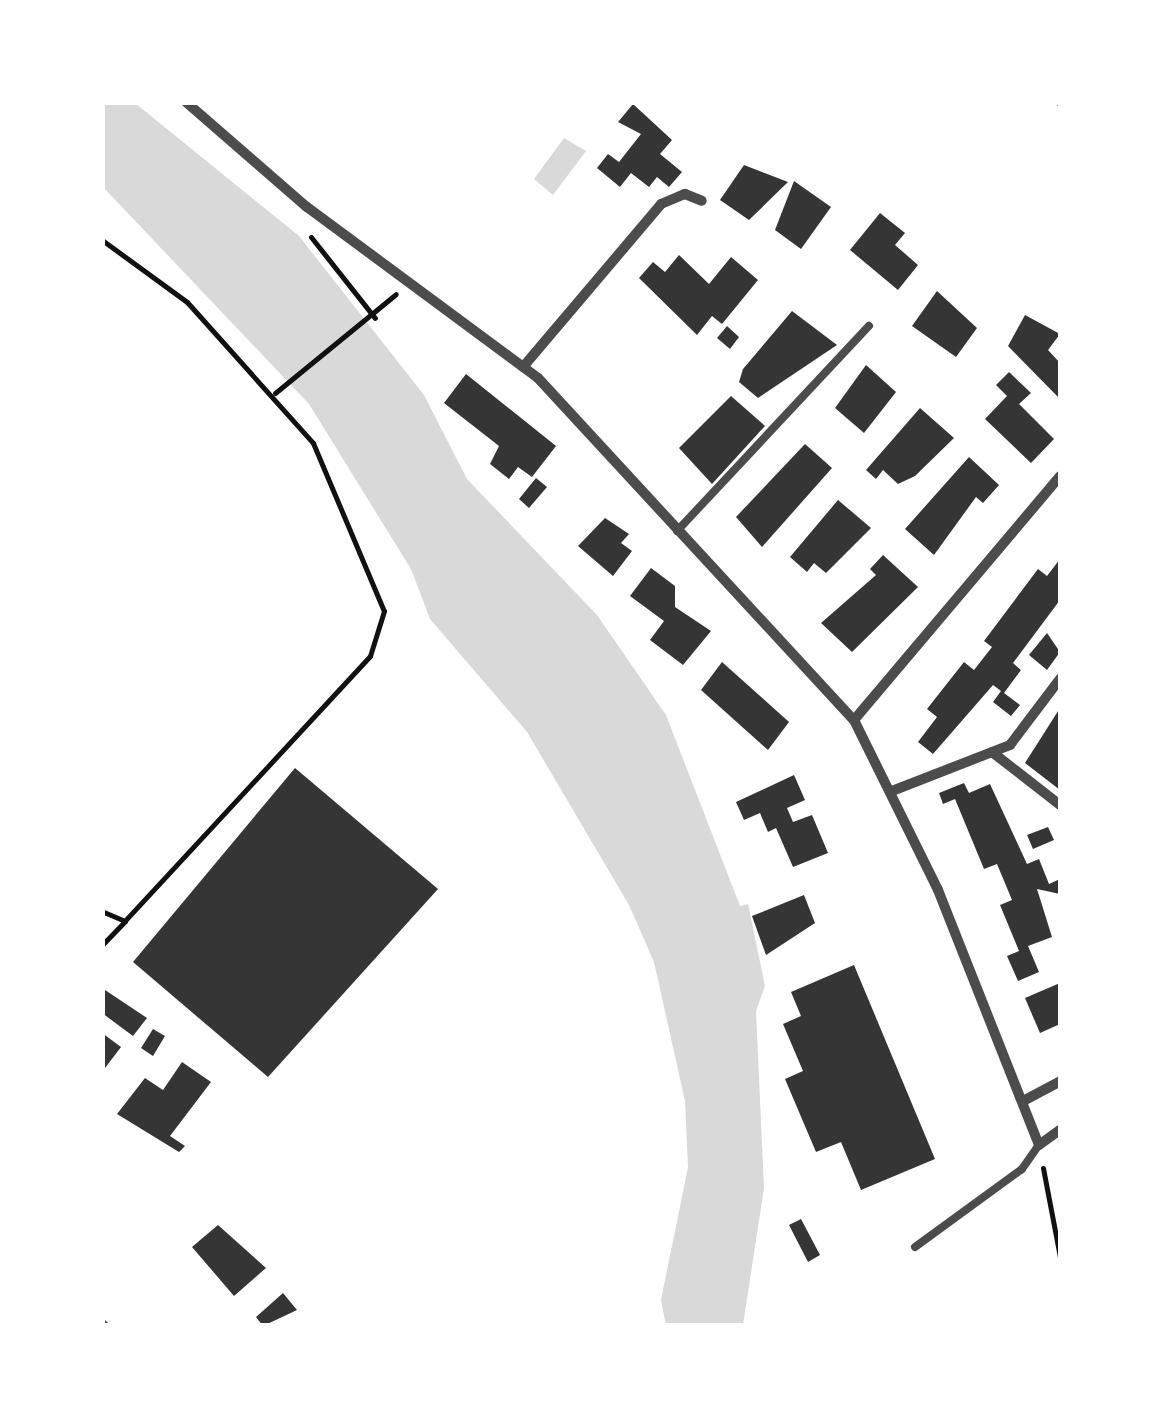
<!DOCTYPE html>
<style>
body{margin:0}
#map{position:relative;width:1163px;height:1428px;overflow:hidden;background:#fff;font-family:Montserrat,sans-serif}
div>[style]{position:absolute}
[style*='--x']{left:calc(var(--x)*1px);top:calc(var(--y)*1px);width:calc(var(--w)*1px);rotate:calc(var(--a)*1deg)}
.water>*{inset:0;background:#d9d9d9}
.building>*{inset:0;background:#353535}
.path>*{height:5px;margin:-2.5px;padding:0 2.5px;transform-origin:2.5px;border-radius:2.5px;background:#111}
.service>*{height:8px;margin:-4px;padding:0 4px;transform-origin:4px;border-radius:4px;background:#4c4c4c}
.minor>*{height:10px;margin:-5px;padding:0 5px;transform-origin:5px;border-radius:5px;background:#4c4c4c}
span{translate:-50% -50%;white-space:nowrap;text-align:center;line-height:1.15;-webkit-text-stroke:9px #fff;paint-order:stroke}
.frame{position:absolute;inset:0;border:105px solid #fff;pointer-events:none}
</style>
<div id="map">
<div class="water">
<i style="clip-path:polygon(103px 103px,135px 103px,299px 236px,424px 395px,467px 479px,597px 615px,666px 715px,740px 906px,748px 904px,765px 986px,756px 1011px,764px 1188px,743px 1325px,666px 1325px,661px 1300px,688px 1167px,685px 1101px,654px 962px,629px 905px,527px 732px,430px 619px,411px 569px,309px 404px,103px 187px)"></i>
<i style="clip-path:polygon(564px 138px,586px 151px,553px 195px,534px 179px)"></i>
</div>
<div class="building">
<i style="clip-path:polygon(633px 104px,672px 140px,660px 154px,682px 172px,669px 187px,657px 177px,649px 187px,631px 173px,620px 187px,597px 168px,608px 154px,619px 162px,641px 134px,618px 122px)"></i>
<i style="clip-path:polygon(744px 165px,788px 182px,749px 220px,720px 200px)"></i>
<i style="clip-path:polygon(794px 181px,831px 207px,801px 249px,775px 230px)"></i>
<i style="clip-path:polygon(880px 213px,905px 233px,895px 245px,918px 265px,898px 290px,850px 250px)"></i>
<i style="clip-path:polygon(679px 255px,709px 284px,731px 257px,758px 280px,722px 324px,712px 316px,697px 335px,639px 278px,653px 262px,665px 272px)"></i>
<i style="clip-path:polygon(937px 291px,977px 328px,956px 357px,912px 326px)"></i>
<i style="clip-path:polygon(792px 311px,837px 345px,758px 398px,739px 382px,743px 369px)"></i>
<i style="clip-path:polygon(1025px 315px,1060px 334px,1048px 350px,1060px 363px,1060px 399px,1008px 346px)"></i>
<i style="clip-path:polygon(727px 326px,739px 337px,730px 349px,717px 338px)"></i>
<i style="clip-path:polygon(866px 365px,896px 392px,864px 433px,835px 408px)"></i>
<i style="clip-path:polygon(1009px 372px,1031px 393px,1019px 404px,1054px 439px,1031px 463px,985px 419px,1007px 396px,996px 385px)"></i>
<i style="clip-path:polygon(466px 374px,556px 446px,532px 477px,518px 467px,509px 479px,490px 464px,499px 446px,444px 403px)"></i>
<i style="clip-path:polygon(731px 396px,765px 426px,712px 484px,679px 448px)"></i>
<i style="clip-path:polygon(920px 408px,954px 438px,915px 476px,898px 484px,883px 470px,876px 479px,866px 470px)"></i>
<i style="clip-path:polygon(805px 444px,832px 468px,762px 547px,736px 517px)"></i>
<i style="clip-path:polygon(969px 457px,999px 485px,983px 503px,976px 497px,934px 555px,905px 529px)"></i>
<i style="clip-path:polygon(536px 478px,547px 487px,529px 508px,519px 499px)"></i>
<i style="clip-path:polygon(838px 500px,871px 528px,826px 573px,814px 563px,807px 572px,790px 557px)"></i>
<i style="clip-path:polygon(605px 518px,629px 534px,621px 543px,632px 551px,613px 576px,578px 546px)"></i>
<i style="clip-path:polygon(883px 555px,918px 587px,852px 652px,821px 623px,876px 575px,870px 569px)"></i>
<i style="clip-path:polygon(1060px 559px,1060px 600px,1013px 663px,1021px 670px,1004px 693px,1020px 705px,1011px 716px,993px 702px,1001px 691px,993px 685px,933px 754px,918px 742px,937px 717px,927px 709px,964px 662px,974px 670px,992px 647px,984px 641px,1038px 569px,1047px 576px)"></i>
<i style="clip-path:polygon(651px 568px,675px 586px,675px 607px,711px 631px,683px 665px,650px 640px,664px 621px,630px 596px)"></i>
<i style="clip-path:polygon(1047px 633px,1060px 652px,1047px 670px,1029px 655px)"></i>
<i style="clip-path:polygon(722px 662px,789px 722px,768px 750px,701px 690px)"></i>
<i style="clip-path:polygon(1060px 708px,1060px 790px,1025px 763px)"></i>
<i style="clip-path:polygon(295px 768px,438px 889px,268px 1077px,133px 962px)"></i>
<i style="clip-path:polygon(794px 775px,805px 800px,787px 808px,793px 822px,812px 815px,828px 853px,793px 867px,776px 828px,768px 832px,760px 813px,744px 820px,736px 802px)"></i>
<i style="clip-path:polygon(964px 783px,969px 793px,990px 784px,1027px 864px,1039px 859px,1049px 884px,1060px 879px,1060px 894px,1037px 889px,1052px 937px,1028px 946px,1039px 972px,1018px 981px,1007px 956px,1019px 951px,1000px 905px,1012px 900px,997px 864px,984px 869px,955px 799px,943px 804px,939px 793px)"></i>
<i style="clip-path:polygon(1048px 827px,1054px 840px,1033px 849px,1027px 835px)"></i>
<i style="clip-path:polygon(804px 895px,815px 923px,766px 955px,752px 916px)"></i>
<i style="clip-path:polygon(854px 965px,935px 1159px,861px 1190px,841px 1142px,816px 1152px,785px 1079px,803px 1071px,783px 1024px,801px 1016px,791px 992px)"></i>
<i style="clip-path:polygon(1060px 983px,1060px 1024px,1040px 1033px,1025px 998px)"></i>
<i style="clip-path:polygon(102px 988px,147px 1018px,133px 1036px,102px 1013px)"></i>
<i style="clip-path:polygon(153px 1029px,165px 1036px,153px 1056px,141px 1048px)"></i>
<i style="clip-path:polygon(102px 1033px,121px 1047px,102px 1072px)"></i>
<i style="clip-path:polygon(182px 1062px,211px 1082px,170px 1136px,185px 1146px,179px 1152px,117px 1114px,145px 1078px,163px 1090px)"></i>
<i style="clip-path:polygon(801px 1219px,820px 1255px,808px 1262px,789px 1225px)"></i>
<i style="clip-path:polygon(218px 1225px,266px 1268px,234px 1296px,192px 1247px)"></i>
<i style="clip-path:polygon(283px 1293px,297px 1310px,263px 1326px,256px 1317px)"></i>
</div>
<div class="path">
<i style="--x:1057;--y:102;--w:4;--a:34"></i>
<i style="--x:311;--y:237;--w:103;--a:51.7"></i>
<i style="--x:102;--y:240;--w:105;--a:36.1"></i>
<i style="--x:187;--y:302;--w:189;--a:48.2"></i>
<i style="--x:313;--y:443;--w:182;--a:67.1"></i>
<i style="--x:384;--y:611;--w:47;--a:107.3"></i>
<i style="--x:370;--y:656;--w:361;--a:132.8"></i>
<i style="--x:125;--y:921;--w:25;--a:-157"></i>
<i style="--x:275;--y:393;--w:156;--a:-39.3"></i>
<i style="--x:102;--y:945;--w:33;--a:-46"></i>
<i style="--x:1043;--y:1168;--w:91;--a:79.2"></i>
</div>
<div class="service">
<i style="--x:677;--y:531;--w:281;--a:-46.9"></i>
<i style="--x:915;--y:1247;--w:132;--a:-36.1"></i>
<i style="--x:1022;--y:1169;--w:29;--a:-55"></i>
</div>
<div class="minor">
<i style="--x:186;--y:102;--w:160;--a:41"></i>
<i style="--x:307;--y:207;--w:287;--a:36.5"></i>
<i style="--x:538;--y:378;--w:466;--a:47.3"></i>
<i style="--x:854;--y:720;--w:190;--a:63.7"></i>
<i style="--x:938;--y:890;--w:274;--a:68.4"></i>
<i style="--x:1039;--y:1145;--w:26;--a:-36"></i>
<i style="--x:523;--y:367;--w:214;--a:-49.7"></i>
<i style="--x:661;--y:204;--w:26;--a:-23"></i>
<i style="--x:685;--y:194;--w:18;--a:22"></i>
<i style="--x:854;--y:720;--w:319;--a:-49.8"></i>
<i style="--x:992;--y:752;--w:86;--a:37.9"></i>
<i style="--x:892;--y:791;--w:127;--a:-21.3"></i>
<i style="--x:1010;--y:745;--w:83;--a:-52.9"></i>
<i style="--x:1025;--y:1100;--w:40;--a:-28"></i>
<i style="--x:102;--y:1324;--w:3;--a:45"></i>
</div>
<div class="frame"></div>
</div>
